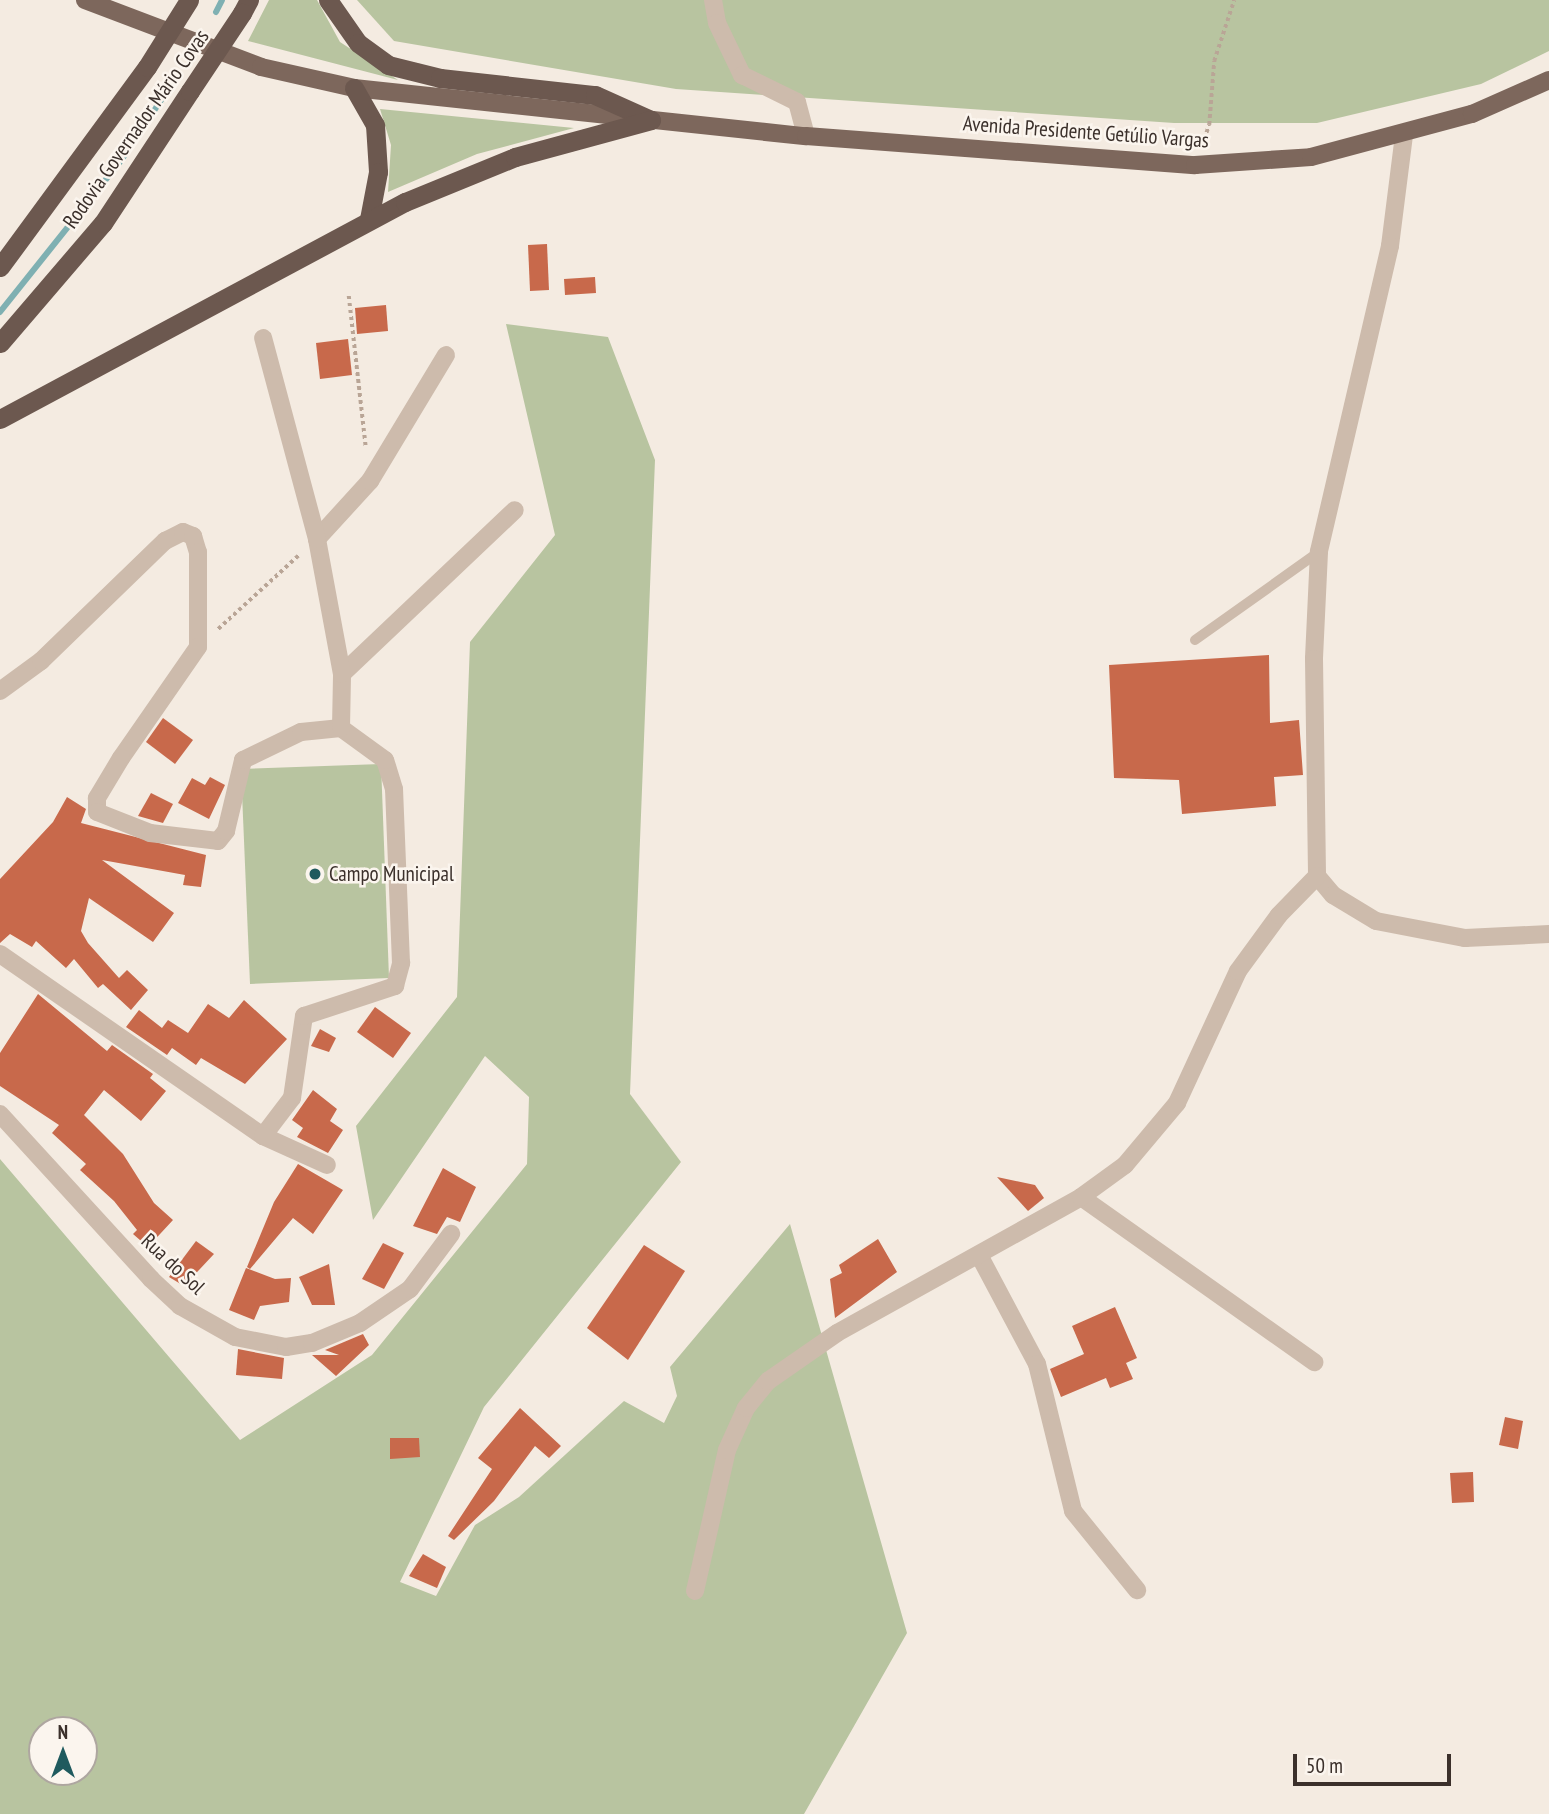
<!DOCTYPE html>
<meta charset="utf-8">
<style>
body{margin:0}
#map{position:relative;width:1549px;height:1814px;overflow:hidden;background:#f4ebe1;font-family:"PT Sans Narrow",sans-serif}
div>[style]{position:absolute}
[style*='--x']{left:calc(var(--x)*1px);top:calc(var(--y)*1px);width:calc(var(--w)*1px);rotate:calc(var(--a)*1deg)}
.green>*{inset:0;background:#b8c4a0}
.stream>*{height:6px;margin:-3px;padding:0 3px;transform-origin:3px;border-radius:3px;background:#7fb0b2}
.building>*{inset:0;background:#c8694b}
.path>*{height:3.5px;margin-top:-1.75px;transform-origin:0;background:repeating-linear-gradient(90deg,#b9a596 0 3.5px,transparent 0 7px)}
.service>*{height:10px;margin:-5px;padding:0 5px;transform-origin:5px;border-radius:5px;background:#cdbbac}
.minor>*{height:18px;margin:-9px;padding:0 9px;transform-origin:9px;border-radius:9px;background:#cdbbac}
.primary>*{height:18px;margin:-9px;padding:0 9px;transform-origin:9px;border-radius:9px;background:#7d675c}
.trunk>*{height:19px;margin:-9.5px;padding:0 9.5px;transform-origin:9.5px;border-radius:9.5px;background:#6c584f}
.trunk-bridge>*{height:19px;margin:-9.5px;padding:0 9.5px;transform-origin:9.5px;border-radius:9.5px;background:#6c584f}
.dots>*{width:19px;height:19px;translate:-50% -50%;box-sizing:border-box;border:4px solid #fbf5ee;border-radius:50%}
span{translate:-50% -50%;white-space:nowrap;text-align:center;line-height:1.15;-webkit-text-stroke:5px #fbf5ee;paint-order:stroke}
.street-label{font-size:21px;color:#3b302b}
.poi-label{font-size:21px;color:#3b302b}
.left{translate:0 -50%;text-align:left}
.north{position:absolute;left:28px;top:1716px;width:70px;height:70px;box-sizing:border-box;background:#fbf5ee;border:2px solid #aea6a0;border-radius:50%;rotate:0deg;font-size:19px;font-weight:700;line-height:28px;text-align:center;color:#3b302b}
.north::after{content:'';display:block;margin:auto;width:24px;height:32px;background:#1f5a5e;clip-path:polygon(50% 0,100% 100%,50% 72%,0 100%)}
.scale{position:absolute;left:1293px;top:1754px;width:158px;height:32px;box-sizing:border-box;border:4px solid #3b302b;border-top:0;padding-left:9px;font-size:21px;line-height:24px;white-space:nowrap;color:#3b302b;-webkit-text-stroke:5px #fbf5ee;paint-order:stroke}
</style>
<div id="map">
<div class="green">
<i style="clip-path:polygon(269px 0,317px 0,340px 42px,398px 80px,248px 41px)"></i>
<i style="clip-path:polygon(357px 0,1549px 0,1549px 51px,1481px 84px,1317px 123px,1174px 123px,676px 89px,394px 41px)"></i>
<i style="clip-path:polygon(380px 109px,574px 128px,477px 154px,388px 192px,391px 145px)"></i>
<i style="clip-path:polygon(evenodd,506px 324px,608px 337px,655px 460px,630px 1094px,681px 1162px,484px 1407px,400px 1582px,436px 1596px,475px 1525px,519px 1497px,624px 1401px,664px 1423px,677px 1396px,670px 1367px,790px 1224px,907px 1633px,804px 1814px,0 1814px,0 1159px,240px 1440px,372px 1355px,527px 1164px,529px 1097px,485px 1056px,373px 1220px,356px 1126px,457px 997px,470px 642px,555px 535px,506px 324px,42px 1730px,84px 1730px,84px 1772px,42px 1772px,42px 1730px)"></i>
<i style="clip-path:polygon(381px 764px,389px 978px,250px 984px,241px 769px)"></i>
</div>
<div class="stream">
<i style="--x:216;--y:12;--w:13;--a:-63"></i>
<i style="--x:0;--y:312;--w:196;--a:-51.4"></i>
<i style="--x:122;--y:159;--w:103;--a:-56.5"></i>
</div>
<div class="building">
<i style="clip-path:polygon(547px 244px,549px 290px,530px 291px,528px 245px)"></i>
<i style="clip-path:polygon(595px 277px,596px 293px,565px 295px,564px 279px)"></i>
<i style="clip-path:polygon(386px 305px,388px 331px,357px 334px,355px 308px)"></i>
<i style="clip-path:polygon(348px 339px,352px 375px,320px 379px,316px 343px)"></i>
<i style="clip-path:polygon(1269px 655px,1270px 723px,1299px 720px,1303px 775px,1274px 777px,1276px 806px,1182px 814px,1179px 780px,1114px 778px,1109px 665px)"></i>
<i style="clip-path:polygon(163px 718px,193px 740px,175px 764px,146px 742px)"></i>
<i style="clip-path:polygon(210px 777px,225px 785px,209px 819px,178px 803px,192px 778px,205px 785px)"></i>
<i style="clip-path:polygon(151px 793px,173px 804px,163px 823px,138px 816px)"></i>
<i style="clip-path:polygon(67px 797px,86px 809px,81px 823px,206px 855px,201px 887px,183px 885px,185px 875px,102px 860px,174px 913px,153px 942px,89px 898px,81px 931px,88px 943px,119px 978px,127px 970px,148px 990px,131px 1010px,103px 984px,98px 988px,74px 959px,66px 968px,36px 941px,32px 947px,10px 934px,0 943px,0 879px,53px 822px)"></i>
<i style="clip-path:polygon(38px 994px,107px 1051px,112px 1045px,153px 1074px,150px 1078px,166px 1091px,141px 1121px,104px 1090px,84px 1115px,123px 1154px,154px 1203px,173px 1220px,148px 1247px,133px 1234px,137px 1230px,114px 1201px,80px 1170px,86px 1164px,52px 1133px,59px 1125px,0 1086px,0 1053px)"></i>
<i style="clip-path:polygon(244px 1000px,287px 1039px,245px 1084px,201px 1058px,196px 1065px,172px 1048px,167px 1055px,126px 1027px,139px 1010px,162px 1028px,168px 1020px,188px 1033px,208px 1004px,229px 1018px)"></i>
<i style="clip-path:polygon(375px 1007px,411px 1033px,393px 1058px,357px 1032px)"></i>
<i style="clip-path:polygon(320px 1029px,336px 1038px,329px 1052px,311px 1046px)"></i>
<i style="clip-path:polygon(313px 1090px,337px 1109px,330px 1121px,343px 1130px,328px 1153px,297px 1137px,303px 1128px,292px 1120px)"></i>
<i style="clip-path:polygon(298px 1164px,343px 1190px,313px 1234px,293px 1218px,250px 1269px,247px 1267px,274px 1202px)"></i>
<i style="clip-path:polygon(443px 1168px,476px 1187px,460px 1222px,447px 1217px,437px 1234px,413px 1226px)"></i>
<i style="clip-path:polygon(997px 1177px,1035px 1185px,1044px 1198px,1028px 1211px)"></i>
<i style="clip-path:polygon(878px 1239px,897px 1272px,835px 1318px,830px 1279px,842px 1273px,839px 1265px)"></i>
<i style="clip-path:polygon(196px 1241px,214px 1254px,184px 1286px,169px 1277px)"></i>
<i style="clip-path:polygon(383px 1243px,404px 1253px,384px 1289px,362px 1279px)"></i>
<i style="clip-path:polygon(644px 1245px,685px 1271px,628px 1360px,587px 1328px)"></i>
<i style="clip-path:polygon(329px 1264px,335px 1305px,312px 1305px,299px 1277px)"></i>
<i style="clip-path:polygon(246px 1268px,275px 1279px,291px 1278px,289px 1302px,260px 1306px,254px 1320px,229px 1310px)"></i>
<i style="clip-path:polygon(1115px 1307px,1137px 1358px,1126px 1363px,1133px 1379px,1110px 1388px,1106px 1378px,1061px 1397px,1050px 1369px,1084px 1354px,1072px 1326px)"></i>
<i style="clip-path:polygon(363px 1334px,369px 1345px,336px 1376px,312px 1355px,339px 1355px,325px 1350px)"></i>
<i style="clip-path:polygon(238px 1349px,284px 1358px,282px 1379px,236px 1375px)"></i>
<i style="clip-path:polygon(520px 1408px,561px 1446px,549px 1458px,535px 1446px,494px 1501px,454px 1540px,448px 1536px,492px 1469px,478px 1458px)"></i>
<i style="clip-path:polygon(1505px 1417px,1523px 1421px,1518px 1449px,1499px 1445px)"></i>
<i style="clip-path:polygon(390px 1438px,419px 1438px,420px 1457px,390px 1459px)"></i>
<i style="clip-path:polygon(1473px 1472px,1474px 1502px,1452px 1503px,1450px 1473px)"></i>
<i style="clip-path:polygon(423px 1554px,446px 1567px,437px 1588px,409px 1576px)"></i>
</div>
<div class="path">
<i style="--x:1202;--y:146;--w:22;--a:-72"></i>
<i style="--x:1209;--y:125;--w:64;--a:-85.5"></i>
<i style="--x:1214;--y:61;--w:64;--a:-71.8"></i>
<i style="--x:349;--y:296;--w:153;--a:83.6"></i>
<i style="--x:218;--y:629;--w:111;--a:-42.4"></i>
</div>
<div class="service">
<i style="--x:1195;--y:640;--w:152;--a:-35.4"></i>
</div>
<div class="minor">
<i style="--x:713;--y:0;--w:23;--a:80"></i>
<i style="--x:717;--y:23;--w:58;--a:64.3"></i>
<i style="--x:742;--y:75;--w:61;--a:26.1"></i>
<i style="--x:797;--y:102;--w:35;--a:75"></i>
<i style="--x:1404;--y:135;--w:112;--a:97.2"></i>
<i style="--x:1390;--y:246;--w:314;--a:103.1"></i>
<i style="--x:1319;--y:552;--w:107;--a:92.7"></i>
<i style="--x:1314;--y:659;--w:217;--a:89.2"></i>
<i style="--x:1317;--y:876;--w:25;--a:50"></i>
<i style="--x:1333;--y:895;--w:50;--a:31.2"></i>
<i style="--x:1376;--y:921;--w:91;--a:10.8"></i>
<i style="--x:1465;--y:938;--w:84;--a:-2.7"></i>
<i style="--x:317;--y:539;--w:79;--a:-47.6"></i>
<i style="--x:370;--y:481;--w:147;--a:-58.9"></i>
<i style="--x:342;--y:674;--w:238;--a:-43.5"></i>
<i style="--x:0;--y:691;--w:51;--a:-36.2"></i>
<i style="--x:41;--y:661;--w:173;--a:-44.1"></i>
<i style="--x:165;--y:541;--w:20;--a:-27"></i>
<i style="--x:183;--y:532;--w:11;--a:22"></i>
<i style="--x:193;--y:536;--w:17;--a:73"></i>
<i style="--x:198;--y:552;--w:95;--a:90"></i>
<i style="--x:198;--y:647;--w:135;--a:124.7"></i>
<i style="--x:121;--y:758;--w:47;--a:121"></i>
<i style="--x:97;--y:798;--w:14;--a:90"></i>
<i style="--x:97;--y:812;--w:57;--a:21.6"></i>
<i style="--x:150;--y:833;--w:68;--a:6.7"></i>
<i style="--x:218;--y:841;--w:13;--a:-51"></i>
<i style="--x:226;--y:831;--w:73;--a:-76.5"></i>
<i style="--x:243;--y:760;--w:64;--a:-25.8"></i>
<i style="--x:301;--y:732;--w:40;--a:-5.7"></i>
<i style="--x:0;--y:954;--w:320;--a:34.7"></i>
<i style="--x:263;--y:1136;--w:48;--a:-52.7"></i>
<i style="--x:292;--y:1098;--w:83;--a:-81.7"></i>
<i style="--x:304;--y:1016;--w:96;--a:-18.2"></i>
<i style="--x:395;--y:986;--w:24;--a:-75"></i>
<i style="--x:401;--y:963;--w:174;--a:-92.3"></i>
<i style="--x:394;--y:789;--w:30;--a:-107"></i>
<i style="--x:385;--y:760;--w:54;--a:-144"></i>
<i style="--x:341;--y:728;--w:54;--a:-88.9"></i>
<i style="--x:342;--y:674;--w:137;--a:-100.5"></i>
<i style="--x:317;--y:539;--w:208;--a:-105"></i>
<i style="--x:0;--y:1114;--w:224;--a:47.5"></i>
<i style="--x:151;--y:1279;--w:40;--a:43"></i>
<i style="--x:180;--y:1306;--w:63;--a:29.4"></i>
<i style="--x:235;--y:1337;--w:52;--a:11.1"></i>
<i style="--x:286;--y:1347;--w:26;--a:-9"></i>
<i style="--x:312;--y:1343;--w:52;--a:-22.6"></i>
<i style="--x:360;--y:1323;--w:60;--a:-34.2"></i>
<i style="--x:410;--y:1289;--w:69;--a:-53.3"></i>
<i style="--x:263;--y:1136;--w:70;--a:24.4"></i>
<i style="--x:1081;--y:1197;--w:286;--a:35.3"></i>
<i style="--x:979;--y:1255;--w:123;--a:62"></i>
<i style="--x:1037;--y:1364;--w:151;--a:76.2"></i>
<i style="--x:1073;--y:1511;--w:102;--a:51"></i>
<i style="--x:695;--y:1591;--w:145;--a:-77.2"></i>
<i style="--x:727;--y:1450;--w:46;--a:-65.7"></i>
<i style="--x:746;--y:1408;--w:35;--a:-51"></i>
<i style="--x:768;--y:1381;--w:84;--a:-34.8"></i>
<i style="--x:837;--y:1333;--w:279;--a:-29.1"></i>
<i style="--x:1081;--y:1197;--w:54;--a:-36"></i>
<i style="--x:1125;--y:1165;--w:81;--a:-50"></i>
<i style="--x:1177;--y:1103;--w:145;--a:-65.2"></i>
<i style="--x:1238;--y:971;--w:69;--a:-53.8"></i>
<i style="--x:1279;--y:915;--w:54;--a:-45.7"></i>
</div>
<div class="primary">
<i style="--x:85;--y:0;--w:188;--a:20.8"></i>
<i style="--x:261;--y:67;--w:95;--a:12.7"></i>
<i style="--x:354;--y:88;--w:455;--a:6.1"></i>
<i style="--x:806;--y:136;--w:390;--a:4.3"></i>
<i style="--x:1195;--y:165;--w:116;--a:-3.9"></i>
<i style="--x:1311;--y:157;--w:167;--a:-15"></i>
<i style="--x:1472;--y:114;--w:84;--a:-23.8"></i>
</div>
<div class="trunk">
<i style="--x:328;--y:0;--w:52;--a:55.1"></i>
<i style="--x:358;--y:43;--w:37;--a:36"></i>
<i style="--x:388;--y:65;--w:54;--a:14"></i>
<i style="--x:440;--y:78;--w:156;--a:6.3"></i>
<i style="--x:595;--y:95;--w:61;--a:24.1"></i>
<i style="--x:242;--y:13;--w:15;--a:-62"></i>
<i style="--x:354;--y:88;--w:43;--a:60.4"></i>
<i style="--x:375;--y:125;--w:47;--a:86.3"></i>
<i style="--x:378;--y:172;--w:48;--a:100.8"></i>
<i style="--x:0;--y:267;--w:248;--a:-53.7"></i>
<i style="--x:0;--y:343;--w:158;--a:-49.4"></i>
<i style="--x:103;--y:223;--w:158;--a:-56.6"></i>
<i style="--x:0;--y:419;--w:459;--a:-28.2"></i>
<i style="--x:405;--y:202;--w:119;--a:-22.2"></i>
<i style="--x:515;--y:157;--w:141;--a:-15.2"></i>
</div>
<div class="trunk-bridge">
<i style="--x:147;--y:67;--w:79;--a:-57.9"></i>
<i style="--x:190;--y:91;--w:94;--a:-56.3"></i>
</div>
<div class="dots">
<i style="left:315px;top:874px;background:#1f5a5e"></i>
</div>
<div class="street-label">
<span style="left:136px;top:129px;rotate:-55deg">Rodovia Governador Mário Covas</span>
<span style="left:1086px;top:132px;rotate:4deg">Avenida Presidente Getúlio Vargas</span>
<span style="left:173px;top:1264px;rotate:43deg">Rua do Sol</span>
</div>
<div class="poi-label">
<span class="left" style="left:329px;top:874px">Campo Municipal</span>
</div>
<div class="north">N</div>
<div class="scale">50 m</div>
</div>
